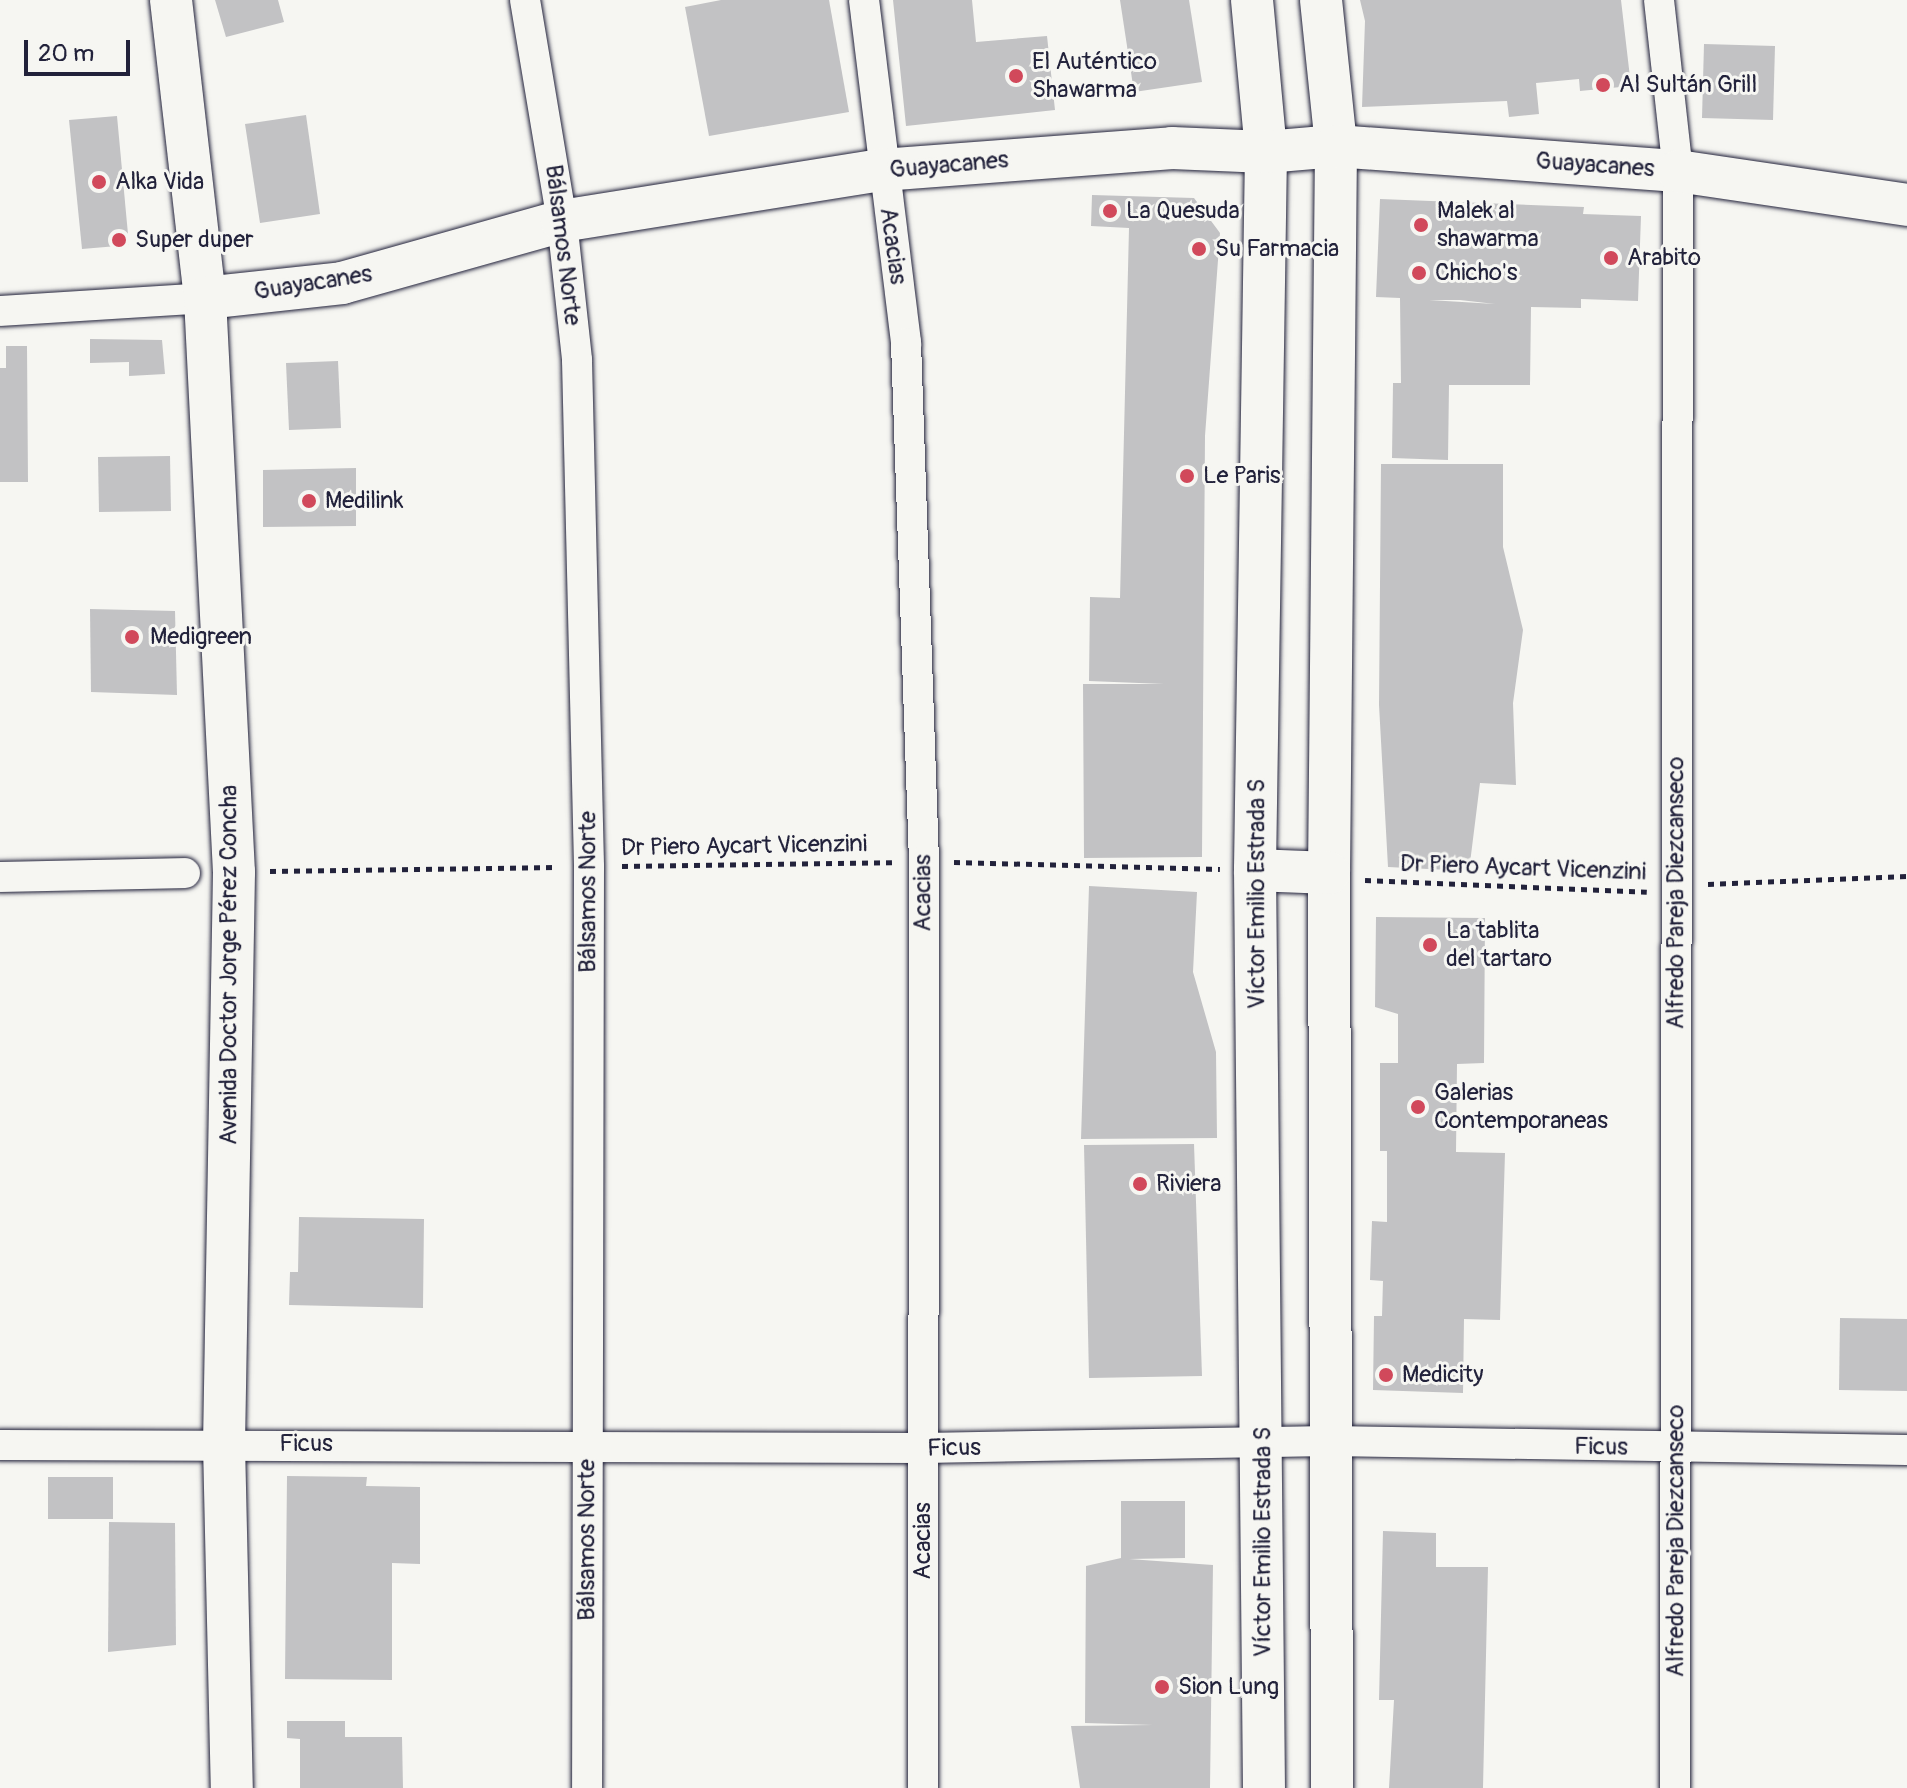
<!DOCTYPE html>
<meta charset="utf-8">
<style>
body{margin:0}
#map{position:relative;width:1907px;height:1788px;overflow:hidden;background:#f6f6f2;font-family:Pangolin,sans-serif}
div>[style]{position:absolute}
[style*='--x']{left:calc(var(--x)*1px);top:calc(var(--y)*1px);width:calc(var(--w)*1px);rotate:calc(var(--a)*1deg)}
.building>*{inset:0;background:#c2c2c4}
.path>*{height:5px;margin-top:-2.5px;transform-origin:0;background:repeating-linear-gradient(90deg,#22223b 0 6px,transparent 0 12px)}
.roads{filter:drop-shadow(0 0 2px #22223b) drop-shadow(0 0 2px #22223b)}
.street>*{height:30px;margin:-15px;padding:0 15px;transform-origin:15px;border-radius:15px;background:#f6f6f2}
.secondary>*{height:42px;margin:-21px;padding:0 21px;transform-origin:21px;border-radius:21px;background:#f6f6f2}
.dots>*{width:22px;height:22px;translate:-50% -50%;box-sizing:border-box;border:4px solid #f6f6f2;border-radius:50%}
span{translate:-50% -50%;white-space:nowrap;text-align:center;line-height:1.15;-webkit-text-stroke:6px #f6f6f2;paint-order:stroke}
.poi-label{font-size:24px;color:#22223b}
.left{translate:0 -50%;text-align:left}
.street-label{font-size:24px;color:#22223b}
.scale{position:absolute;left:24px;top:40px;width:106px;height:36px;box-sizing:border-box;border:4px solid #22223b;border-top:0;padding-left:10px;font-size:24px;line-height:28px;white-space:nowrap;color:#22223b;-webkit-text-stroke:6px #f6f6f2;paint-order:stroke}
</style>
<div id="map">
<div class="building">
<i style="clip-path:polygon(215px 0,278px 0,284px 22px,226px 37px)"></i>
<i style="clip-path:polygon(721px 0,829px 0,849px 112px,709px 136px,685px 7px)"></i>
<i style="clip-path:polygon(893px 0,972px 0,976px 42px,1047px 36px,1055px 110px,906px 126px)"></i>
<i style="clip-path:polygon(1120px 0,1189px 0,1202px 82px,1134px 92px)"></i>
<i style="clip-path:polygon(1360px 0,1621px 0,1631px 86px,1580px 91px,1579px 79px,1536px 83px,1539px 114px,1509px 117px,1507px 101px,1362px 107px,1365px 21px)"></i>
<i style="clip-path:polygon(1704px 44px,1775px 46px,1773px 120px,1702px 118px)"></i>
<i style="clip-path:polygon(306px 115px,320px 214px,260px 223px,245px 124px)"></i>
<i style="clip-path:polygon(117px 116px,129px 245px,82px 249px,69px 120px)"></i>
<i style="clip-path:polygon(1092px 195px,1194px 198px,1220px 233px,1205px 436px,1202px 857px,1084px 858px,1083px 684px,1164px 684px,1089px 681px,1090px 597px,1120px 598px,1129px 228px,1091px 226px)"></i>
<i style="clip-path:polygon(evenodd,1380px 199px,1584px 207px,1583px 214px,1641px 216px,1638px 301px,1581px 299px,1581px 308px,1531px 307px,1530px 385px,1449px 385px,1448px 460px,1392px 458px,1393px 383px,1401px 383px,1400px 298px,1376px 297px,1380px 199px,1429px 300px,1460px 300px,1495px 304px,1429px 300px)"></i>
<i style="clip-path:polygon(90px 339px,162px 340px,165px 374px,129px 376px,129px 362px,90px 363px)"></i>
<i style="clip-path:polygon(6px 346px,27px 346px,28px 482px,0 482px,0 368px,6px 368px)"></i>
<i style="clip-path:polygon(338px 361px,341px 428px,289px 430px,286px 363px)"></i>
<i style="clip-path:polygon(170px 456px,171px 511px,99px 512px,98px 457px)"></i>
<i style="clip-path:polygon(1381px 464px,1503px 464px,1503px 547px,1523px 630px,1513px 703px,1516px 785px,1480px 783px,1469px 871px,1388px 867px,1379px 705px)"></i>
<i style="clip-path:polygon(356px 468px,356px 526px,263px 527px,263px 470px)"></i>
<i style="clip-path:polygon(90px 609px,175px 611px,177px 695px,91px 692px)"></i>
<i style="clip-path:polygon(1089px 886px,1197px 892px,1193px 972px,1216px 1052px,1217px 1138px,1081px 1139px)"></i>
<i style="clip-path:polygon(1376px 917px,1485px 918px,1484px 1063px,1457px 1064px,1456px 1152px,1505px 1153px,1500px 1320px,1464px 1319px,1463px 1393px,1373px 1390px,1374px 1316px,1382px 1316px,1383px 1281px,1370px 1280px,1372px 1221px,1387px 1222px,1387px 1151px,1380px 1151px,1380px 1063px,1398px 1063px,1398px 1014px,1375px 1007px)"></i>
<i style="clip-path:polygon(1194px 1144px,1202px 1376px,1089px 1378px,1084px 1145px)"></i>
<i style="clip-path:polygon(299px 1217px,424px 1219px,423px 1308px,289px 1305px,290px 1272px,298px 1272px)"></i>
<i style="clip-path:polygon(1840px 1318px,1907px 1319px,1907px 1391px,1839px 1390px)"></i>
<i style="clip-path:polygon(287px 1476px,367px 1477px,366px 1486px,420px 1487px,420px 1564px,392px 1563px,392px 1680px,285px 1679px)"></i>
<i style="clip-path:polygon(48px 1477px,113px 1477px,113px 1519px,48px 1519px)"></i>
<i style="clip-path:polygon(1121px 1501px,1185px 1501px,1185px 1558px,1129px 1559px,1213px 1565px,1210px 1788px,1080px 1788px,1071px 1726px,1153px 1725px,1085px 1723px,1086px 1566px,1121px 1558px)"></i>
<i style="clip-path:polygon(109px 1522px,175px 1523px,176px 1645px,108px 1652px)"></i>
<i style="clip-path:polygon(1383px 1531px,1436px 1533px,1436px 1567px,1488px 1567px,1483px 1788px,1389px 1788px,1394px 1700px,1379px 1700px)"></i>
<i style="clip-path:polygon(287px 1721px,345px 1721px,345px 1737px,402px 1737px,403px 1788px,300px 1788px,300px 1739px,287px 1738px)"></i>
</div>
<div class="path">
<i style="--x:954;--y:862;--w:266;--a:1.5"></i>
<i style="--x:622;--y:866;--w:270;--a:-0.8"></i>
<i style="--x:270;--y:871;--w:286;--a:-0.8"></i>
<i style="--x:1365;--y:880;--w:282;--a:2.4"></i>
<i style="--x:1708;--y:884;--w:199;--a:-2.3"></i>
</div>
<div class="roads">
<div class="street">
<i style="--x:525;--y:0;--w:224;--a:80.5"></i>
<i style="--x:562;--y:221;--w:140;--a:83.8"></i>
<i style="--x:577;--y:360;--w:507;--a:88.64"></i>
<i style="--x:589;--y:867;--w:921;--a:90.12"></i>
<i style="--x:864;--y:0;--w:346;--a:83"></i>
<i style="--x:906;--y:343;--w:518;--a:88.01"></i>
<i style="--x:924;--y:861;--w:927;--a:90.06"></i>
<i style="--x:1659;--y:0;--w:172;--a:83.7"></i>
<i style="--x:1678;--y:171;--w:1617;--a:90.11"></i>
<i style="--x:0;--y:311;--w:205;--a:-3.6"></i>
<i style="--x:0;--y:877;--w:185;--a:-1.2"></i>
<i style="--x:0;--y:1445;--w:923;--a:0.19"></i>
<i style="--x:923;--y:1448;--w:407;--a:-1"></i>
<i style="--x:1330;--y:1441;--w:577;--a:0.89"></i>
</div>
<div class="secondary">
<i style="--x:171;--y:0;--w:300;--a:83.5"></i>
<i style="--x:205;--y:298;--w:575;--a:87.11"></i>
<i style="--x:234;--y:872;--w:572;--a:91"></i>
<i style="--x:224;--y:1444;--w:344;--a:88.7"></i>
<i style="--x:1252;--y:0;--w:153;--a:84.7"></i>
<i style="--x:1266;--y:152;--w:718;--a:90.88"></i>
<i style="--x:1255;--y:870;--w:918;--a:89.44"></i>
<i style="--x:1321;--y:0;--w:147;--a:84.1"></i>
<i style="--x:1336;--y:146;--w:727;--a:90.55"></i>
<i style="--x:1329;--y:873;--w:915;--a:89.81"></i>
<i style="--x:205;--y:298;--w:138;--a:-6.2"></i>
<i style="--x:342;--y:283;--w:229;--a:-15.7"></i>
<i style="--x:562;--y:221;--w:324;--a:-9.1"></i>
<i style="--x:882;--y:170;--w:291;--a:-4.3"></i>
<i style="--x:1172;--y:148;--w:94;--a:2.4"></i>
<i style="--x:1266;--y:152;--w:70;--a:-4.9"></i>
<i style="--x:1336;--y:146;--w:343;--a:4.2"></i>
<i style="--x:1678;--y:171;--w:232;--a:8.4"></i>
<i style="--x:1255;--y:870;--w:74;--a:2.3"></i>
</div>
</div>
<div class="dots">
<i style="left:1016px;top:76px;background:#d1495b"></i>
<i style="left:1603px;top:85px;background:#d1495b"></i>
<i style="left:99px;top:182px;background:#d1495b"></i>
<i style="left:1110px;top:211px;background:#d1495b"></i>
<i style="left:1421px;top:225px;background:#d1495b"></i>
<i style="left:119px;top:240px;background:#d1495b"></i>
<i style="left:1199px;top:249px;background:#d1495b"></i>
<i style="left:1611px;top:258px;background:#d1495b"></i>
<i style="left:1419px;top:273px;background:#d1495b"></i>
<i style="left:1187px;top:476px;background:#d1495b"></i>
<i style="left:309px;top:501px;background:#d1495b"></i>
<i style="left:132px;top:637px;background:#d1495b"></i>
<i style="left:1430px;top:945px;background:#d1495b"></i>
<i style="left:1418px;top:1107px;background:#d1495b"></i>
<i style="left:1140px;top:1184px;background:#d1495b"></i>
<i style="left:1386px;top:1375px;background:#d1495b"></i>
<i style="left:1162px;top:1687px;background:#d1495b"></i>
</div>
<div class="poi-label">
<span class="left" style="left:1032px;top:76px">El Auténtico<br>Shawarma</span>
<span class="left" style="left:1619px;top:85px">Al Sultán Grill</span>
<span class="left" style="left:115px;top:182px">Alka Vida</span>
<span class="left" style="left:1126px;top:211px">La Quesuda</span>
<span class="left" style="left:1437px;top:225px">Malek al<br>shawarma</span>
<span class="left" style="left:135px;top:240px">Super duper</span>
<span class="left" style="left:1215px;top:249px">Su Farmacia</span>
<span class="left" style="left:1627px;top:258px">Arabito</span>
<span class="left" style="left:1435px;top:273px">Chicho's</span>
<span class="left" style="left:1203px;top:476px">Le Paris</span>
<span class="left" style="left:325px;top:501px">Medilink</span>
<span class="left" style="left:150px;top:637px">Medigreen</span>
<span class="left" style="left:1446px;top:945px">La tablita<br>del tartaro</span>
<span class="left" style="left:1434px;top:1107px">Galerias<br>Contemporaneas</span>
<span class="left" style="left:1156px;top:1184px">Riviera</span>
<span class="left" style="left:1402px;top:1375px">Medicity</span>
<span class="left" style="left:1178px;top:1687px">Sion Lung</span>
</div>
<div class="street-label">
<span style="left:949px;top:165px;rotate:-5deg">Guayacanes</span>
<span style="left:1595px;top:165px;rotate:4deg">Guayacanes</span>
<span style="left:563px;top:245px;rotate:83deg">Bálsamos Norte</span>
<span style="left:893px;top:246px;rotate:82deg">Acacias</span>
<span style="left:313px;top:283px;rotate:-9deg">Guayacanes</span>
<span style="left:744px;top:846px;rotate:-1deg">Dr Piero Aycart Vicenzini</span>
<span style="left:1523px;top:868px;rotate:2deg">Dr Piero Aycart Vicenzini</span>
<span style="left:588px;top:892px;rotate:-90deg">Bálsamos Norte</span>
<span style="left:923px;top:893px;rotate:-90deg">Acacias</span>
<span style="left:1676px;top:893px;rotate:-90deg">Alfredo Pareja Diezcanseco</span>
<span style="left:1257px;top:894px;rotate:-90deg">Víctor Emilio Estrada S</span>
<span style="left:229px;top:965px;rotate:-90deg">Avenida Doctor Jorge Pérez Concha</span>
<span style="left:306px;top:1444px">Ficus</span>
<span style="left:1601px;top:1447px;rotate:1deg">Ficus</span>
<span style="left:954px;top:1448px;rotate:-1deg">Ficus</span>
<span style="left:587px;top:1540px;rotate:-90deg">Bálsamos Norte</span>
<span style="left:923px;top:1541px;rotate:-90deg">Acacias</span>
<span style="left:1676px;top:1541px;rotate:-90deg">Alfredo Pareja Diezcanseco</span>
<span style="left:1263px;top:1542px;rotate:-90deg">Víctor Emilio Estrada S</span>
</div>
<div class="scale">20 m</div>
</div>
